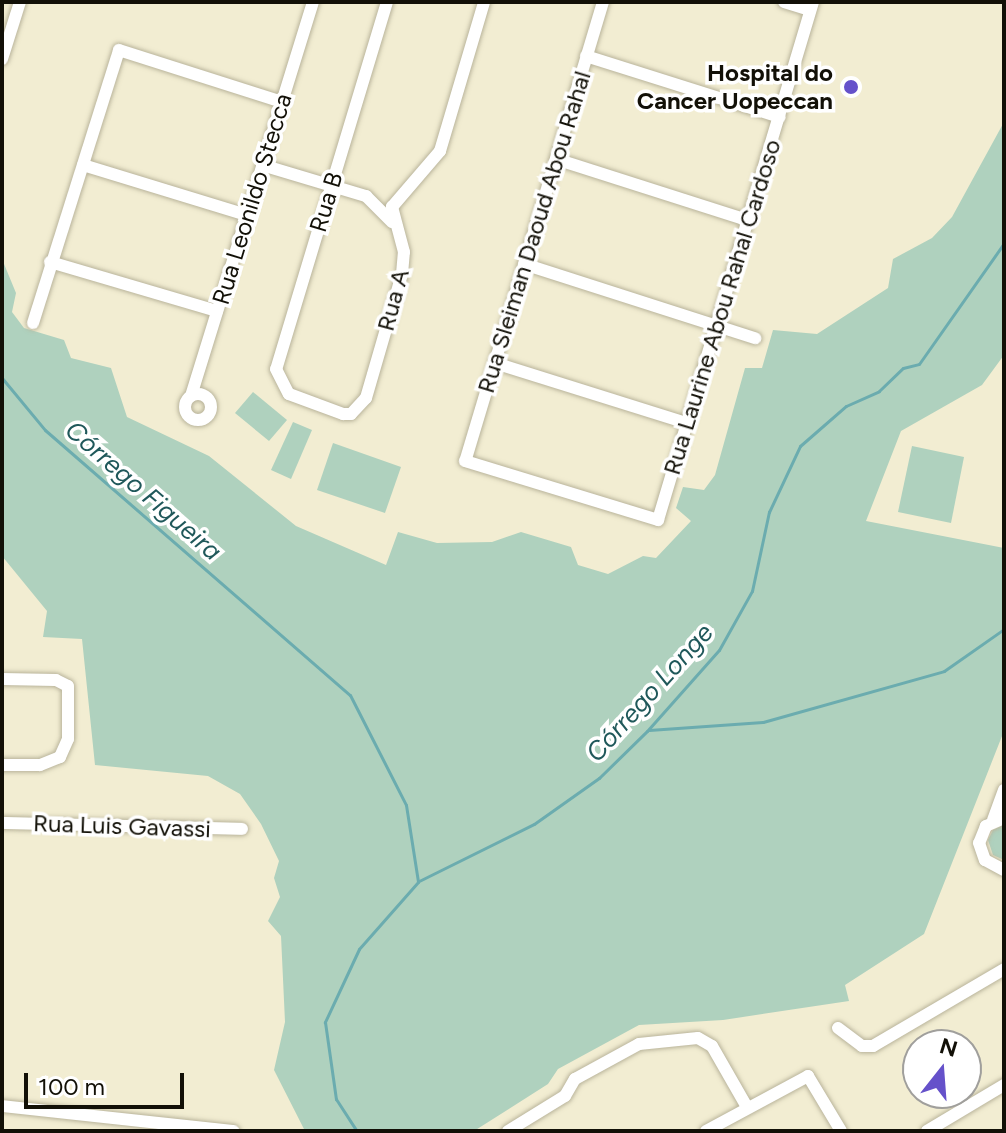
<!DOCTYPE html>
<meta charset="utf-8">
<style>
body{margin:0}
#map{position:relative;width:1006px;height:1133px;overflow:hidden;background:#f2edd2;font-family:Figtree,sans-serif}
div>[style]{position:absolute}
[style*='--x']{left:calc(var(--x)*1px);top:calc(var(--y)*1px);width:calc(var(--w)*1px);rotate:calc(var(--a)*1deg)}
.green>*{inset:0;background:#afd1be}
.stream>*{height:3px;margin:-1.5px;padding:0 1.5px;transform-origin:1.5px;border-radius:1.5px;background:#6bacaf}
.roads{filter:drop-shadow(0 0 2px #b9b49b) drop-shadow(0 0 2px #b9b49b)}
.street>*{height:12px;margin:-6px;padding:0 6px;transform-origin:6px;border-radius:6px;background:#fff}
.street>.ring{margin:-6px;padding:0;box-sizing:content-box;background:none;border:12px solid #fff;border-radius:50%}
.dots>*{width:22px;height:22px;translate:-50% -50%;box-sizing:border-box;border:4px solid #fff;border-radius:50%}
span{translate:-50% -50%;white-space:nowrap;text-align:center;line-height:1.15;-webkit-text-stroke:7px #fff;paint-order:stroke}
.poi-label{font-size:24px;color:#121007;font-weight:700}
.right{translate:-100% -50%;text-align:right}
.street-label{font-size:24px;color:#121007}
.water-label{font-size:26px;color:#1f585a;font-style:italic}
.frame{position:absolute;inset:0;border:4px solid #121007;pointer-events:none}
.north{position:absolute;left:902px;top:1029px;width:80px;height:80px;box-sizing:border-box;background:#fff;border:2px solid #a09f9c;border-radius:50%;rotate:17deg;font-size:22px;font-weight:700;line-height:32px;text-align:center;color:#121007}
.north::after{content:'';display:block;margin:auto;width:28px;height:36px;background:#6551ca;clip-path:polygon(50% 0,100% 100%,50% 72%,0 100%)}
.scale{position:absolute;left:24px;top:1073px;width:160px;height:36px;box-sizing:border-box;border:4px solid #121007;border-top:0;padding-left:10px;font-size:24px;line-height:28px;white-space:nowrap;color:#121007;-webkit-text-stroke:6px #fff;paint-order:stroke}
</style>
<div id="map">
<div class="green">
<i style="clip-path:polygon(1004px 122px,1004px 355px,982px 385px,901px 431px,866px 521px,1004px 548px,1004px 731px,924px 934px,845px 985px,849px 1001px,723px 1020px,639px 1025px,558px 1069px,548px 1084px,474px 1131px,305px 1131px,274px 1070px,285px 1022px,281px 936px,268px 921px,280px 897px,274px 878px,279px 861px,261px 824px,240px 794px,208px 776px,95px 765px,82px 639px,43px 637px,47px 611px,2px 556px,2px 259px,16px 293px,12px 312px,24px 328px,64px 340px,71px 358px,111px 368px,127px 417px,209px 456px,296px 526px,386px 565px,398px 532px,437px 543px,492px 542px,521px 532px,571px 547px,578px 565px,608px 574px,643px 556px,656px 558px,691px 521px,676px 508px,683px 487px,704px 490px,715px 475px,745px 368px,762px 368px,773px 330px,817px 334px,888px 288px,893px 259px,932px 238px,952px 217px)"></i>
<i style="clip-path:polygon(253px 392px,287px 420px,269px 441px,235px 413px)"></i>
<i style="clip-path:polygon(293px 422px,312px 430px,291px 479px,271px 470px)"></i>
<i style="clip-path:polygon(333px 443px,401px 467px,385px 513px,317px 490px)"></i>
<i style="clip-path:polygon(912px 446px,964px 457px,951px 523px,898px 512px)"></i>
<i style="clip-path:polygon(1004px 825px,1004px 860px,993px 855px,988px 840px,993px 830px)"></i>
</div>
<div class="stream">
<i style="--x:2;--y:378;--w:67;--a:50.4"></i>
<i style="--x:45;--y:430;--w:404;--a:41"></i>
<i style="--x:350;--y:695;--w:123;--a:63"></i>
<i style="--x:406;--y:805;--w:78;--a:81.1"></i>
<i style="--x:418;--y:882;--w:89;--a:131.4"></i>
<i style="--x:359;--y:949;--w:81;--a:115"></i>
<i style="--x:325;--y:1022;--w:78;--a:81.9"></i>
<i style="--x:336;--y:1099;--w:38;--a:57"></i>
<i style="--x:649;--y:730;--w:114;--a:-4"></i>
<i style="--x:763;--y:722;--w:188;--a:-15.7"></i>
<i style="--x:944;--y:671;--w:73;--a:-35"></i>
<i style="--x:419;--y:881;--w:128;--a:-26.4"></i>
<i style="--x:534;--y:824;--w:80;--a:-35.3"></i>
<i style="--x:599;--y:778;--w:67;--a:-44.4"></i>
<i style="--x:647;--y:731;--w:108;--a:-48.4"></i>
<i style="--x:719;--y:650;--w:68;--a:-60.8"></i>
<i style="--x:752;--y:591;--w:81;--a:-77.9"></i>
<i style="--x:769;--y:512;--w:73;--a:-64.8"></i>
<i style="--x:800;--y:446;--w:61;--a:-41"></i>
<i style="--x:846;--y:406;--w:36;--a:-24"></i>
<i style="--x:879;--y:391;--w:33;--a:-44"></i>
<i style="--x:903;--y:368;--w:16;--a:-14"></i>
<i style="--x:919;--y:364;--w:148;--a:-54.9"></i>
</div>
<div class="roads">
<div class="street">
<i style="--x:387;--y:2;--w:383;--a:106.8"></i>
<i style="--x:276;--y:369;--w:28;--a:63"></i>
<i style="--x:289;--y:394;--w:58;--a:20.3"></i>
<i style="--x:343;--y:414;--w:8;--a:0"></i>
<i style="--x:351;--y:414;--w:22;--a:-47"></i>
<i style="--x:366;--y:398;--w:129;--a:-73.8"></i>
<i style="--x:402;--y:274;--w:22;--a:-85"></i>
<i style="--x:404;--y:252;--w:47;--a:-104.9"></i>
<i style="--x:392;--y:207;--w:74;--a:-49.4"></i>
<i style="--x:440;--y:151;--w:155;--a:-73.5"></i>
<i style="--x:603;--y:2;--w:479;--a:106.7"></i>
<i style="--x:465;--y:461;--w:202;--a:17"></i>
<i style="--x:658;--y:520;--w:541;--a:-73.34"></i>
<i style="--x:784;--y:2;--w:27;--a:17"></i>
<i style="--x:586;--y:56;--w:203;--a:17.5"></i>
<i style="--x:2;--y:59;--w:60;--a:-72.5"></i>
<i style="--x:556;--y:159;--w:201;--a:17.7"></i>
<i style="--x:83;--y:165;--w:171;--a:17"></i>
<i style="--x:262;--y:165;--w:109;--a:16.6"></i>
<i style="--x:366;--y:196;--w:37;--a:45"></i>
<i style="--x:50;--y:262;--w:174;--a:16.4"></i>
<i style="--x:524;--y:264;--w:243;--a:17.8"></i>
<i style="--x:33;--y:323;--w:286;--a:-72.5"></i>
<i style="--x:119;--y:50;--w:171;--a:17.7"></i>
<i style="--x:495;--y:363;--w:200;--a:17.4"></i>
<i class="ring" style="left:185px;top:394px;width:14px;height:14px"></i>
<i style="--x:191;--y:396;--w:412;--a:-72.8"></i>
<i style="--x:2;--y:679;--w:54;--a:1.1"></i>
<i style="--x:56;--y:680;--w:13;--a:27"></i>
<i style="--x:68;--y:686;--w:53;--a:90"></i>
<i style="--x:68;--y:739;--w:20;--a:114"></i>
<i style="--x:60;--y:757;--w:22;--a:158"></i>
<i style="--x:40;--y:765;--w:38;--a:180"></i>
<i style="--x:1004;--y:818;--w:20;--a:156"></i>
<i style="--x:986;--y:826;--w:18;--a:112"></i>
<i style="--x:979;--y:843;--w:18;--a:71"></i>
<i style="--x:985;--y:860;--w:21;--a:28"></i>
<i style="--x:993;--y:820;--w:32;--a:-70"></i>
<i style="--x:2;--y:823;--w:240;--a:1.4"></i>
<i style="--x:838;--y:1028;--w:30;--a:37"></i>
<i style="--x:862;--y:1046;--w:11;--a:0"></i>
<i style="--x:873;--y:1046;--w:152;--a:-30.4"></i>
<i style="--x:2;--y:1106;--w:233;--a:6.2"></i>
<i style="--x:508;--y:1131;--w:67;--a:-31.6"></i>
<i style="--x:565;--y:1096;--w:20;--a:-60"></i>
<i style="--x:575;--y:1079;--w:73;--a:-28.7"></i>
<i style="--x:639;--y:1044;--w:59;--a:-5.8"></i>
<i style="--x:698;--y:1038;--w:16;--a:30"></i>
<i style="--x:712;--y:1046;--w:70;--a:60.2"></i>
<i style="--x:706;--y:1131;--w:116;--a:-28.3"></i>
<i style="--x:808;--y:1076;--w:64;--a:59"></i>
<i style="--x:927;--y:1131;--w:90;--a:-30.9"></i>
</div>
</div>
<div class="dots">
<i style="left:851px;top:87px;background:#6551ca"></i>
</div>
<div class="poi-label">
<span class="right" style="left:833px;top:87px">Hospital do<br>Cancer Uopeccan</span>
</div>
<div class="street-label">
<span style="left:252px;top:199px;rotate:-73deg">Rua Leonildo Stecca</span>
<span style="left:326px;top:202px;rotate:-73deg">Rua B</span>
<span style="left:534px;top:232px;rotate:-73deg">Rua Sleiman Daoud Abou Rahal</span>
<span style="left:393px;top:300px;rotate:-75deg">Rua A</span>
<span style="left:722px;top:307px;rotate:-73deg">Rua Laurine Abou Rahal Cardoso</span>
<span style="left:122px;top:826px;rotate:2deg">Rua Luis Gavassi</span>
</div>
<div class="water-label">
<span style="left:143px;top:491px;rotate:41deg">Córrego Figueira</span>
<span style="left:650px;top:693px;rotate:-48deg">Córrego Longe</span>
</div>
<div class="frame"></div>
<div class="north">N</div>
<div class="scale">100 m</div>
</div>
